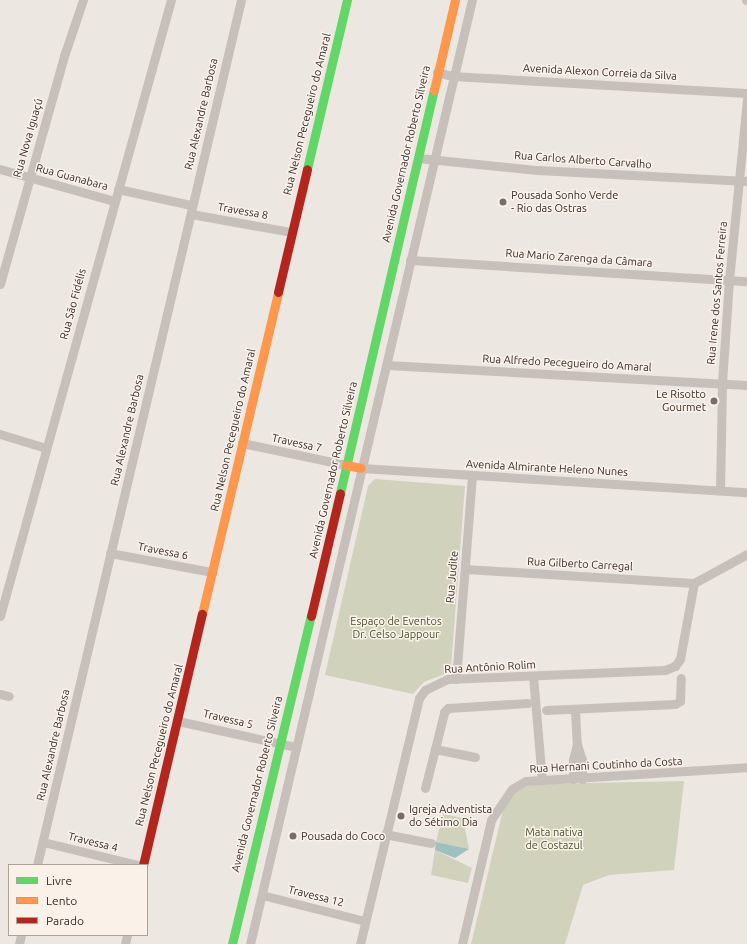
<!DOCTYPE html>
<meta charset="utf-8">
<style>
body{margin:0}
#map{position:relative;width:747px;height:944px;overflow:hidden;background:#ede7e2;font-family:Ubuntu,sans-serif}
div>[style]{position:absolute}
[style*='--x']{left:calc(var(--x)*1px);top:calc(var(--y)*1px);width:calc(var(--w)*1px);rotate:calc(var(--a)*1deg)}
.green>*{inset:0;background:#d0d2bc}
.water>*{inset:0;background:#9ec0be}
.street>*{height:9px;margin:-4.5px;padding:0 4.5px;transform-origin:4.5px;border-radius:4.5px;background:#c7bfba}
.fast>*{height:9px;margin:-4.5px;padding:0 4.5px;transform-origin:4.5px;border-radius:4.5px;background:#63d668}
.slow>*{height:9px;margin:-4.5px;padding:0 4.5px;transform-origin:4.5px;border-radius:4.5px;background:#ff974d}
.jam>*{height:9px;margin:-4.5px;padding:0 4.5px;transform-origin:4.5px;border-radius:4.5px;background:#b3261e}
.dots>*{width:11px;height:11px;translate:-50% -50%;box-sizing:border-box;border:2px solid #faf1e9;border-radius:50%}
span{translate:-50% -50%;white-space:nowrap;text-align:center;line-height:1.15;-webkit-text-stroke:3px #faf1e9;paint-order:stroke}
.street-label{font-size:11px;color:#372c29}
.poi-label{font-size:11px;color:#372c29}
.left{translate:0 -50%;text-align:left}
.right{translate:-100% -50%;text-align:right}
.park-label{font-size:11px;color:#4a562c}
.legend{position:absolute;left:8px;top:864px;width:140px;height:72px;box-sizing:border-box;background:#faf1e9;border:1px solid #aca29c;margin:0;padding:5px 7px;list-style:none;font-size:12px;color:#372c29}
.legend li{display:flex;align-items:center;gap:8px;height:20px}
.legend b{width:20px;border:1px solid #aca29c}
</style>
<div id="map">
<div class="green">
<i style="clip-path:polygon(375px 479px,465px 486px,451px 667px,447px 673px,424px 682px,413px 694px,325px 675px,368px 486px)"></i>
<i style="clip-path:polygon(684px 781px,674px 870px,609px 875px,583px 885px,565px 944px,471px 944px,503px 810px,516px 792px,531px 785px,541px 784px)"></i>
<i style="clip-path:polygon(443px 814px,463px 818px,469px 849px,436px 842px)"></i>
<i style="clip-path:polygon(435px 850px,472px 868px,468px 883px,431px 875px)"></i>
</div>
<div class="water">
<i style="clip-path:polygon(436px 842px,469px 849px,455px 858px,435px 850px)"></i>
</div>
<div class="street">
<i style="--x:746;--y:0;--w:1;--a:0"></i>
<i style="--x:437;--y:72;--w:16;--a:15"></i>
<i style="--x:452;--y:76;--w:295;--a:3.3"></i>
<i style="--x:418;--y:158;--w:120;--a:5.8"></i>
<i style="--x:537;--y:170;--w:210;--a:3"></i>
<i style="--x:0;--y:169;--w:118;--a:15.7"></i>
<i style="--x:118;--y:189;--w:75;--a:12.4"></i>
<i style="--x:191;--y:214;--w:102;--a:10.2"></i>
<i style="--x:410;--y:260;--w:338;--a:3.6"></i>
<i style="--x:0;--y:284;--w:237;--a:-74.3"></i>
<i style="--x:64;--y:56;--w:59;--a:-71.3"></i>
<i style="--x:387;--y:365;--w:361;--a:3.2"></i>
<i style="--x:0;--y:434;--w:48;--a:16.9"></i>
<i style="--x:242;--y:443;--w:106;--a:11.9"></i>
<i style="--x:361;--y:468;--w:387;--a:3.6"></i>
<i style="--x:720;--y:490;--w:107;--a:-88.9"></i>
<i style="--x:722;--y:383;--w:103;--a:-86.1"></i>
<i style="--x:729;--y:280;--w:182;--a:-84.3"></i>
<i style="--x:110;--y:553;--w:104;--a:10.6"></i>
<i style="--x:465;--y:569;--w:229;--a:3.5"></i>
<i style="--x:0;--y:616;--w:639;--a:-74.49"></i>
<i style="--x:533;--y:676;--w:104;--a:85.1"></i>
<i style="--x:456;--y:679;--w:204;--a:-85.5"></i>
<i style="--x:0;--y:694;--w:9;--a:13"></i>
<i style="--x:546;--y:710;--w:129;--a:-2.7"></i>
<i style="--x:675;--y:704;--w:6;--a:-31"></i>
<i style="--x:680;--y:701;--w:23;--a:-88"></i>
<i style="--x:575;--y:710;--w:34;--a:87"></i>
<i style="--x:577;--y:744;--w:17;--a:73"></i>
<i style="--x:582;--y:760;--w:19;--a:90"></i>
<i style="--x:178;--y:721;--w:120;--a:12.5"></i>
<i style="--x:475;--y:757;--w:41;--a:-168.7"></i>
<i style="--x:435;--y:749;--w:38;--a:-76"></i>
<i style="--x:444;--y:712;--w:6;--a:-45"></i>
<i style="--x:448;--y:708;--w:80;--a:-3.6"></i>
<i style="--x:573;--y:779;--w:19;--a:-90"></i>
<i style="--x:573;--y:760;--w:16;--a:-76"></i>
<i style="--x:425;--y:788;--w:40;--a:-75.6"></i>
<i style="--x:385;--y:834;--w:47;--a:11.1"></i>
<i style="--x:43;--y:842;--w:97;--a:13.7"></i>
<i style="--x:37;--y:865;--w:889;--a:-76.73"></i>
<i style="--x:262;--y:895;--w:106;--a:14.2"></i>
<i style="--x:19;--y:944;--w:9;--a:-77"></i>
<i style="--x:125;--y:944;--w:9;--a:-77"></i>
<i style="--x:250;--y:944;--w:970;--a:-76.77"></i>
<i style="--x:360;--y:944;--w:253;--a:-76.5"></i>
<i style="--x:419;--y:698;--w:10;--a:-53"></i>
<i style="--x:425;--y:690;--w:25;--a:-26"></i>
<i style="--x:448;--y:679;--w:217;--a:-2.4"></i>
<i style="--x:665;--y:670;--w:11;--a:-22"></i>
<i style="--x:675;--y:666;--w:9;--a:-54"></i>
<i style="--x:680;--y:659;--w:77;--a:-79.6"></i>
<i style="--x:694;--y:583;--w:60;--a:-28.7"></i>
<i style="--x:462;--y:944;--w:127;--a:-76.8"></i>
<i style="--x:491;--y:820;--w:37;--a:-56"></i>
<i style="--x:512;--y:789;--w:16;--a:-30"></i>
<i style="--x:526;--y:781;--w:221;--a:-3.6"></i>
</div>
<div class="fast">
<i style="--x:307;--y:169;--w:174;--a:-76.7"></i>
<i style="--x:340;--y:493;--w:414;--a:-76.9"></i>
<i style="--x:232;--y:944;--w:337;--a:-76.5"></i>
</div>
<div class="slow">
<i style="--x:434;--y:90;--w:92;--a:-76.9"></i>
<i style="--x:346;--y:465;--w:15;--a:11"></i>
<i style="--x:202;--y:614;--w:331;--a:-76.7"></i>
</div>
<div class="jam">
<i style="--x:278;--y:292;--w:126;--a:-76.7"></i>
<i style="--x:311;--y:616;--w:126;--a:-76.7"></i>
<i style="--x:143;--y:865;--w:258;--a:-76.8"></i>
</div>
<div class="dots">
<i style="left:503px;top:202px;background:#776d6a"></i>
<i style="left:714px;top:401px;background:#776d6a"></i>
<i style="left:401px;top:816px;background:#776d6a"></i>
<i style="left:293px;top:836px;background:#776d6a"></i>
</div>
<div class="street-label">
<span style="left:600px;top:72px;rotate:3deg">Avenida Alexon Correia da Silva</span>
<span style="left:201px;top:114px;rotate:-77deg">Rua Alexandre Barbosa</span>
<span style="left:307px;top:114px;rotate:-76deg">Rua Nelson Pecegueiro do Amaral</span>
<span style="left:28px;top:138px;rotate:-74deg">Rua Nova Iguaçú</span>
<span style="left:406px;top:154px;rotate:-77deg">Avenida Governador Roberto Silveira</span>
<span style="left:583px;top:160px;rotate:4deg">Rua Carlos Alberto Carvalho</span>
<span style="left:72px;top:177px;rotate:15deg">Rua Guanabara</span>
<span style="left:243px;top:211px;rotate:10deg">Travessa 8</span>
<span style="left:579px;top:258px;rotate:4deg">Rua Mario Zarenga da Câmara</span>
<span style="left:717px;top:293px;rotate:-85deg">Rua Irene dos Santos Ferreira</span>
<span style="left:73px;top:304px;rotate:-75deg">Rua São Fidélis</span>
<span style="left:567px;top:363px;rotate:3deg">Rua Alfredo Pecegueiro do Amaral</span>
<span style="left:127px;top:430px;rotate:-77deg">Rua Alexandre Barbosa</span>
<span style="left:233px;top:430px;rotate:-77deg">Rua Nelson Pecegueiro do Amaral</span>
<span style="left:297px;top:443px;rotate:12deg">Travessa 7</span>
<span style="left:547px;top:468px;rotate:3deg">Avenida Almirante Heleno Nunes</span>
<span style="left:333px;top:470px;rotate:-77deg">Avenida Governador Roberto Silveira</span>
<span style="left:163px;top:551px;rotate:11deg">Travessa 6</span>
<span style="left:580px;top:564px;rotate:3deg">Rua Gilberto Carregal</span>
<span style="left:452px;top:577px;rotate:-85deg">Rua Judite</span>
<span style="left:490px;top:667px;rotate:-3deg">Rua Antônio Rolim</span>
<span style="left:228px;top:719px;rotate:13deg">Travessa 5</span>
<span style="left:53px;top:745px;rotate:-77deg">Rua Alexandre Barbosa</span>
<span style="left:159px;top:745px;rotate:-76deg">Rua Nelson Pecegueiro do Amaral</span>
<span style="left:606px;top:765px;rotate:-3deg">Rua Hernani Coutinho da Costa</span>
<span style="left:257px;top:784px;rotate:-76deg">Avenida Governador Roberto Silveira</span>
<span style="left:93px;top:842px;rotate:14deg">Travessa 4</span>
<span style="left:316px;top:896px;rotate:14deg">Travessa 12</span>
</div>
<div class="poi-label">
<span class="left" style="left:511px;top:202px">Pousada Sonho Verde<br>- Rio das Ostras</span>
<span class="right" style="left:706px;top:401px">Le Risotto<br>Gourmet</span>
<span class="left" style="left:409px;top:816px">Igreja Adventista<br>do Sétimo Dia</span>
<span class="left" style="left:301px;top:836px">Pousada do Coco</span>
</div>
<div class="park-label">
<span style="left:396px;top:628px">Espaço de Eventos<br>Dr. Celso Jappour</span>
<span style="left:554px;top:839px">Mata nativa<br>de Costazul</span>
</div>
<ul class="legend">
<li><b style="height:5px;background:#63d668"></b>Livre</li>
<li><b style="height:5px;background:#ff974d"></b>Lento</li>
<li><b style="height:5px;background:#b3261e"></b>Parado</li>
</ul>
</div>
